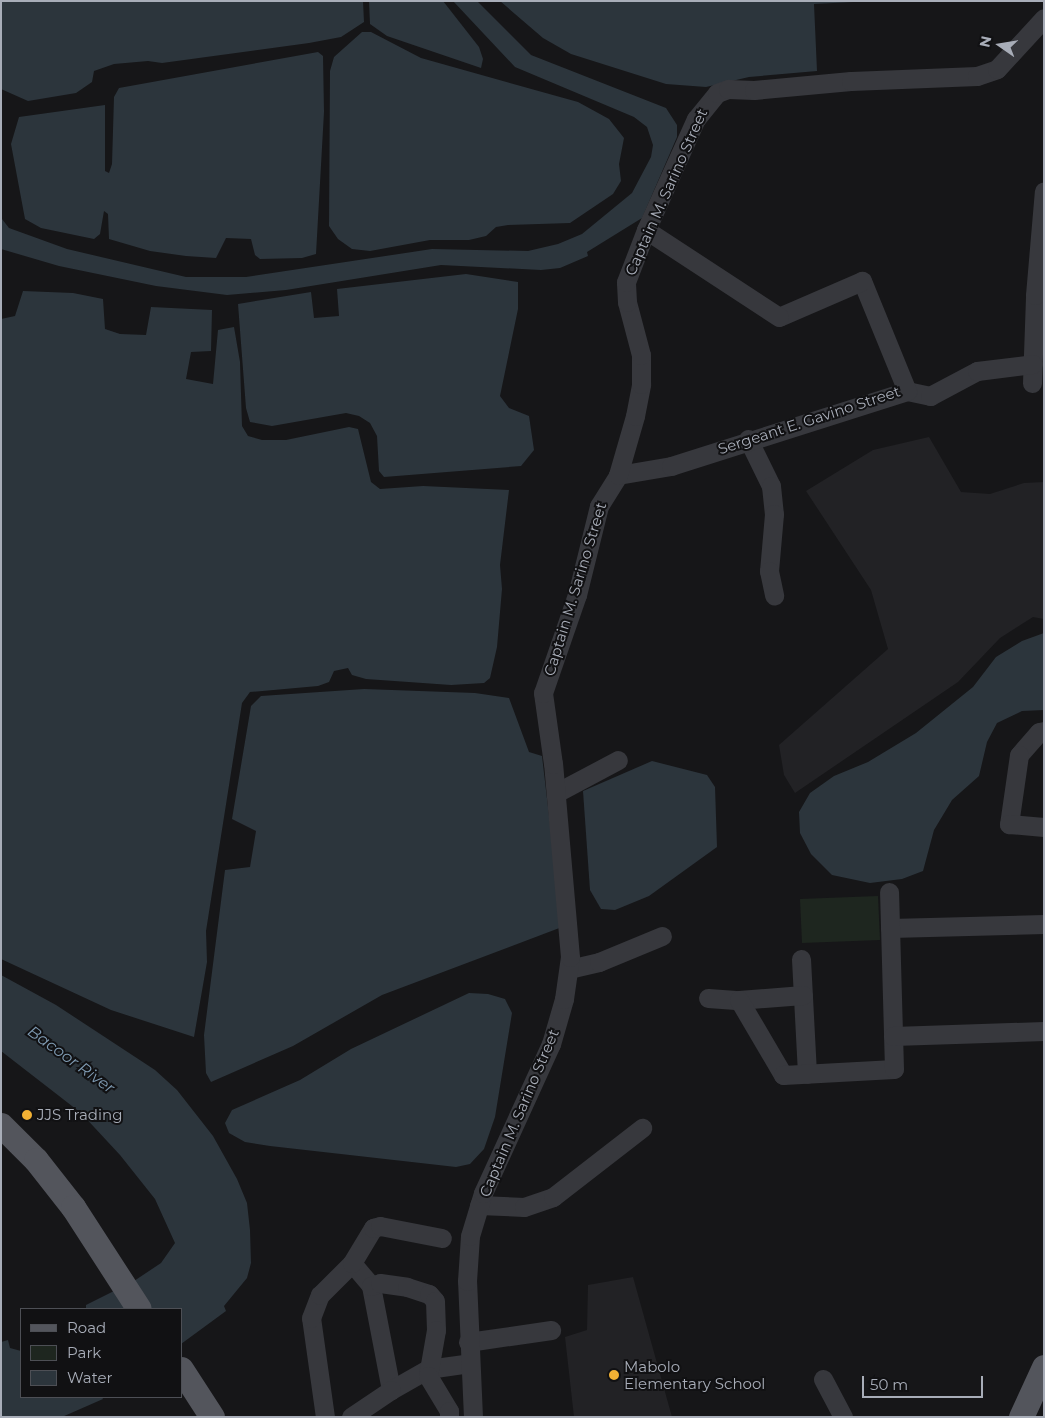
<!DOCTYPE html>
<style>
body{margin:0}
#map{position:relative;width:1045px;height:1418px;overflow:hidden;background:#161618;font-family:Montserrat,sans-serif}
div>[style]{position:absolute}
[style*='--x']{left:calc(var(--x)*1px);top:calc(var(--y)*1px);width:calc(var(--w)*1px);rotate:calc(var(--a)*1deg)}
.built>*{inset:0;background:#222225}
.green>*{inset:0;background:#1e261f}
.water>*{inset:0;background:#2c353c}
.minor>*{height:19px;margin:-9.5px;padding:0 9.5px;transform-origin:9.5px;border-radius:9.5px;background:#37383d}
.major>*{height:25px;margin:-12.5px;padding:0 12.5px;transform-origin:12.5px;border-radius:12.5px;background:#53555c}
.dots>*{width:14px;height:14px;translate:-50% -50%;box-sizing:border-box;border:2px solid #111113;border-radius:50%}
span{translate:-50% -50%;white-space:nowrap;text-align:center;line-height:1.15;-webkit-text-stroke:4px #111113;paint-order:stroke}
.street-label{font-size:15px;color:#a8adb8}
.poi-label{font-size:15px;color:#a8adb8}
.left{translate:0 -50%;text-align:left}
.water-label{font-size:16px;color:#7f9bb3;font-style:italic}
.frame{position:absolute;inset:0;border:2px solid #a8adb8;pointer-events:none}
.legend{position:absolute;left:20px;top:1308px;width:162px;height:90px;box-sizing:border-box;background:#111113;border:1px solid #4d4f55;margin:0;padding:6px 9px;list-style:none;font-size:15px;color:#a8adb8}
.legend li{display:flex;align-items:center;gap:10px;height:25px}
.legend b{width:25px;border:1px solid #4d4f55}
.north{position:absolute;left:975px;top:20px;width:50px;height:50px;-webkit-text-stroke:4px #111113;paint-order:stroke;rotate:283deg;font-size:14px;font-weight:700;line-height:20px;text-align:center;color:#a8adb8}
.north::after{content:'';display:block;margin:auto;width:18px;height:22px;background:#a8adb8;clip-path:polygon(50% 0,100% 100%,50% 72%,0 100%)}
.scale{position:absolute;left:862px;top:1376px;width:121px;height:22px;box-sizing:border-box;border:2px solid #a8adb8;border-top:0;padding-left:6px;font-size:15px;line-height:18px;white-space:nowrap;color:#a8adb8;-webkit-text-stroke:4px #111113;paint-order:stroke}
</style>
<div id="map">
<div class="built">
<i style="clip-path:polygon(929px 437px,961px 492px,990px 494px,1024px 483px,1044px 482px,1044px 619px,1033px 617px,1000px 638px,958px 682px,795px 793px,784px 775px,779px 745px,888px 649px,871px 590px,806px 491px,873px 450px)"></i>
<i style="clip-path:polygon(633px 1277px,672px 1417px,574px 1417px,565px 1337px,587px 1330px,588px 1285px)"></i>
</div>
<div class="green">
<i style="clip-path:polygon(878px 896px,880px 940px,802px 943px,800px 899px)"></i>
</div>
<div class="water">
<i style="clip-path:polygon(1px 1px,363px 1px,364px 22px,341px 37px,309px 43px,162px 63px,148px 61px,114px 64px,94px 71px,92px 82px,76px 93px,28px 101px,1px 89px)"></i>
<i style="clip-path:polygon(369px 1px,443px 1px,479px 47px,483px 59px,481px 68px,387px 36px,370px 24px)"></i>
<i style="clip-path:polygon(453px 1px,477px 1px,531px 55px,666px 108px,677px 125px,677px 137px,642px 218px,587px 252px,588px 256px,560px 268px,541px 270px,441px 265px,286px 290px,227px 295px,156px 286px,59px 266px,1px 249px,1px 188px,2px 219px,9px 228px,67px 249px,186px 277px,246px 277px,432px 249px,528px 251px,558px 244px,582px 234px,632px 193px,651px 157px,653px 145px,647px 127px,634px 117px,515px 67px)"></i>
<i style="clip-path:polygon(500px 1px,873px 1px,814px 4px,817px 71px,749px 77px,706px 87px,666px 84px,571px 54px,543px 38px)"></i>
<i style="clip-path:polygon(362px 32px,371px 32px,421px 58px,578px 102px,609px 119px,624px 138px,619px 164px,621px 181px,613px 194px,570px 223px,508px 225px,496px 227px,486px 236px,469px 240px,430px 240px,370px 251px,352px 249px,338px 239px,329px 226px,330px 71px,334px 57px)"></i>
<i style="clip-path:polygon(318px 52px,323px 56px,324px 112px,316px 254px,302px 258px,260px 259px,255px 255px,251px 239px,226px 238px,216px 258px,186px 256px,150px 251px,109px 239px,108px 214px,104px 211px,100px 234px,94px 239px,41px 228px,25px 219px,11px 144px,19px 117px,105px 105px,105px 171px,109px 173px,112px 164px,114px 97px,119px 88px)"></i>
<i style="clip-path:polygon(466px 274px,518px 282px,518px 309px,500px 396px,509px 408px,529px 416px,534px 450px,521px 466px,384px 477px,379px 471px,377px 436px,370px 423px,359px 416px,346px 413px,272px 426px,250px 422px,246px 408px,238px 304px,311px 292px,314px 318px,339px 316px,337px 289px)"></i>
<i style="clip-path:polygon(23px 291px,73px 293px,103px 299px,105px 329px,120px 334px,146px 335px,151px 307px,212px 310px,211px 351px,191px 352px,186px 379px,213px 384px,218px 330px,234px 327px,240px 362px,242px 426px,248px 436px,262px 440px,286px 440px,349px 427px,358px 429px,371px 482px,380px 489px,423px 486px,509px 490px,500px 565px,502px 589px,497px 647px,490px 678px,484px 683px,451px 685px,366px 679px,352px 675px,348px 668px,334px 671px,329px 682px,318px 686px,250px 692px,242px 703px,206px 931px,207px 962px,194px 1037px,111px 1010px,1px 959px,1px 319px,15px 316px)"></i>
<i style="clip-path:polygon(1044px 633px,1044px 710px,1022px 711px,997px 723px,987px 742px,979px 776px,952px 800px,934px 830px,923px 871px,902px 879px,870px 883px,832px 875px,811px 854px,800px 833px,799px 812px,810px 793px,834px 776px,868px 762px,916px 733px,973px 687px,996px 657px,1022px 641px)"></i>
<i style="clip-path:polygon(364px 689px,475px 693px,509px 698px,529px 752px,542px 756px,562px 927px,382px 995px,293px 1046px,211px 1082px,206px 1073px,204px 1035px,225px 870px,250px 867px,256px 831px,232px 819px,251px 706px,261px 696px)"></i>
<i style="clip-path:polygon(652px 761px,707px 775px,715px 787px,717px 847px,649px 896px,615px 910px,601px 909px,590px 890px,583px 791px)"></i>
<i style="clip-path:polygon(1px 975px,56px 1005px,155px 1070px,177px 1090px,213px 1136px,237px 1179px,247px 1203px,250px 1230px,251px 1263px,247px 1278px,224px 1306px,226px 1311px,181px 1344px,181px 1309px,86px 1309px,86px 1305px,134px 1281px,161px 1263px,175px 1243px,155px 1199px,120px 1155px,81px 1113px,1px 1051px)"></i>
<i style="clip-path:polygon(469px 993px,488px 994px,505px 999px,512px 1013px,495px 1117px,484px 1149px,470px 1164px,456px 1167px,270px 1146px,245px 1142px,229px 1133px,225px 1123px,232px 1110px,300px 1080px,351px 1049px)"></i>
<i style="clip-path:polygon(8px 1340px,10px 1348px,21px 1351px,21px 1397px,102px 1397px,103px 1399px,62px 1417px,1px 1417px,1px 1342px)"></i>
</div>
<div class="minor">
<i style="--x:1032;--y:383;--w:88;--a:-88"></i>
<i style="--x:1035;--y:295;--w:104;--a:-85.1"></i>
<i style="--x:907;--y:391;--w:24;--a:12"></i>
<i style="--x:930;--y:396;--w:53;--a:-28"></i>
<i style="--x:977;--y:371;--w:56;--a:-7.1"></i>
<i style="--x:748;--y:439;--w:52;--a:63.9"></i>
<i style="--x:771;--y:486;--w:28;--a:84"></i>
<i style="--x:774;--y:514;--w:57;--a:95"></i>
<i style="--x:769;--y:571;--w:25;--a:78"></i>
<i style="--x:618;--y:475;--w:54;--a:-9.6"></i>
<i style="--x:671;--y:466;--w:248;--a:-17.6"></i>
<i style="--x:907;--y:391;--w:119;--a:-112.2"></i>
<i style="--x:862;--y:281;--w:90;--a:156.6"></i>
<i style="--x:779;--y:317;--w:159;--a:-146.8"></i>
<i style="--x:1044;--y:731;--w:5;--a:169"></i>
<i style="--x:1039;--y:732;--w:30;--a:131"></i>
<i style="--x:1019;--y:755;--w:70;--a:98.2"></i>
<i style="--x:1009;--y:824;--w:35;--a:5"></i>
<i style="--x:556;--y:793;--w:70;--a:-28"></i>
<i style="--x:890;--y:928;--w:154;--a:-1.5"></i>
<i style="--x:801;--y:959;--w:115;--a:87"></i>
<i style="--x:569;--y:969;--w:31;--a:-13"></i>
<i style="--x:599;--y:962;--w:68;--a:-22.4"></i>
<i style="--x:708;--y:998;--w:31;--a:4"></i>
<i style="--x:739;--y:1000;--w:64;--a:-4.5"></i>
<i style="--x:739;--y:1000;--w:87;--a:59.6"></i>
<i style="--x:783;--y:1075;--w:111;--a:-3.1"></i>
<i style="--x:894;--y:1069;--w:177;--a:-91.6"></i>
<i style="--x:893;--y:1036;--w:151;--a:-1.9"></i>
<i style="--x:479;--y:1205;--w:45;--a:2.5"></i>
<i style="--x:524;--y:1207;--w:31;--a:-19"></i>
<i style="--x:553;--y:1197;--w:113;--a:-37.8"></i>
<i style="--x:352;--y:1263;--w:30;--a:50"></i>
<i style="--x:371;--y:1286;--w:106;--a:79.1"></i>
<i style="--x:391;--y:1390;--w:43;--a:-29.6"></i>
<i style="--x:428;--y:1369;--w:42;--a:-8.1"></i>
<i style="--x:371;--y:1286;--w:9;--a:-18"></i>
<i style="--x:380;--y:1283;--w:27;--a:8"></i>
<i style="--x:407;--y:1287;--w:23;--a:18"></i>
<i style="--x:429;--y:1294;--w:9;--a:49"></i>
<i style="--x:435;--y:1301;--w:29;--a:88"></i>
<i style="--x:436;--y:1330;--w:47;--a:99.9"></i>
<i style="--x:428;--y:1376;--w:41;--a:59"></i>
<i style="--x:449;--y:1411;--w:6;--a:90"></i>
<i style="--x:468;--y:1342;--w:84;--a:-8.2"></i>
<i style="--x:823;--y:1379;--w:43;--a:62.2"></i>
<i style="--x:325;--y:1417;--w:100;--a:-98"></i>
<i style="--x:311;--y:1318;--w:25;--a:-69"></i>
<i style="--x:320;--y:1295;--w:45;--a:-45"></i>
<i style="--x:352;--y:1263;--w:41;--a:-59"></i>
<i style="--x:373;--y:1228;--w:7;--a:-16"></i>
<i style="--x:380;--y:1226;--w:63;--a:11"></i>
<i style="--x:351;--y:1417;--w:48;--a:-34"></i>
<i style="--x:473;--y:1417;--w:136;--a:-92.5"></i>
<i style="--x:467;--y:1281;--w:45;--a:-86.2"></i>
<i style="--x:470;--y:1236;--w:45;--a:-73.2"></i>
<i style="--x:483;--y:1193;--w:164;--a:-65.5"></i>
<i style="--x:551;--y:1044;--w:47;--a:-73.9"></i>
<i style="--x:564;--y:999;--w:42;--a:-81.9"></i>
<i style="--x:570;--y:957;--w:194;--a:-95"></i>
<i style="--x:553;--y:764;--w:72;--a:-98"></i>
<i style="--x:543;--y:693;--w:104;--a:-70.9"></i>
<i style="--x:577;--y:595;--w:92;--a:-76.1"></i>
<i style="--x:599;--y:506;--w:36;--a:-58"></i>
<i style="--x:618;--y:475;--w:61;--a:-73.9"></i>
<i style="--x:635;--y:416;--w:33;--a:-79"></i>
<i style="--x:641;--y:384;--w:29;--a:-90"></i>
<i style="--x:641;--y:355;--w:55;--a:-104.8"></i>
<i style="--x:627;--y:302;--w:20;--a:-93"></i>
<i style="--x:626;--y:282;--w:56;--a:-69"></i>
<i style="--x:646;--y:230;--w:122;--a:-65.8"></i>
<i style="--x:696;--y:119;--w:33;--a:-51"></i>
<i style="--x:717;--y:93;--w:12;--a:-20"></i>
<i style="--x:728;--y:89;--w:26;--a:2"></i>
<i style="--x:754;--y:90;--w:97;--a:-5.3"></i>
<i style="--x:851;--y:81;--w:126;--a:-2.3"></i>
<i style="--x:977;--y:76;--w:21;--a:-19"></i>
<i style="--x:997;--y:69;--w:69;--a:-47.3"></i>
</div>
<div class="major">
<i style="--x:1;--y:1125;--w:49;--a:45"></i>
<i style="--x:36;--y:1160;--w:60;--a:51.8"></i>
<i style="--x:73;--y:1207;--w:121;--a:57.1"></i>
<i style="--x:181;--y:1369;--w:57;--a:57.1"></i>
<i style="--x:1021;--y:1417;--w:55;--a:-65.3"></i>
</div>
<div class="dots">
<i style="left:27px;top:1115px;background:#f2b134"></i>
<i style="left:614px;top:1375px;background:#f2b134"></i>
</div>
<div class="street-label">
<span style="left:666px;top:192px;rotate:-66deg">Captain M. Sarino Street</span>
<span style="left:809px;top:420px;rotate:-18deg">Sergeant E. Gavino Street</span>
<span style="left:575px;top:589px;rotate:-73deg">Captain M. Sarino Street</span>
<span style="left:519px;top:1113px;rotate:-67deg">Captain M. Sarino Street</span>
</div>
<div class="poi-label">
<span class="left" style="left:37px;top:1115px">JJS Trading</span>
<span class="left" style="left:624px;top:1375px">Mabolo<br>Elementary School</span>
</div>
<div class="water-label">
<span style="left:71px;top:1060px;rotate:36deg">Bacoor River</span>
</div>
<div class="frame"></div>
<ul class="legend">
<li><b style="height:6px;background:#53555c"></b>Road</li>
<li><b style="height:14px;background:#1e261f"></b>Park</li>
<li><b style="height:14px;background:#2c353c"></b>Water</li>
</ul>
<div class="north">N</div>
<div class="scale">50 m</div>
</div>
